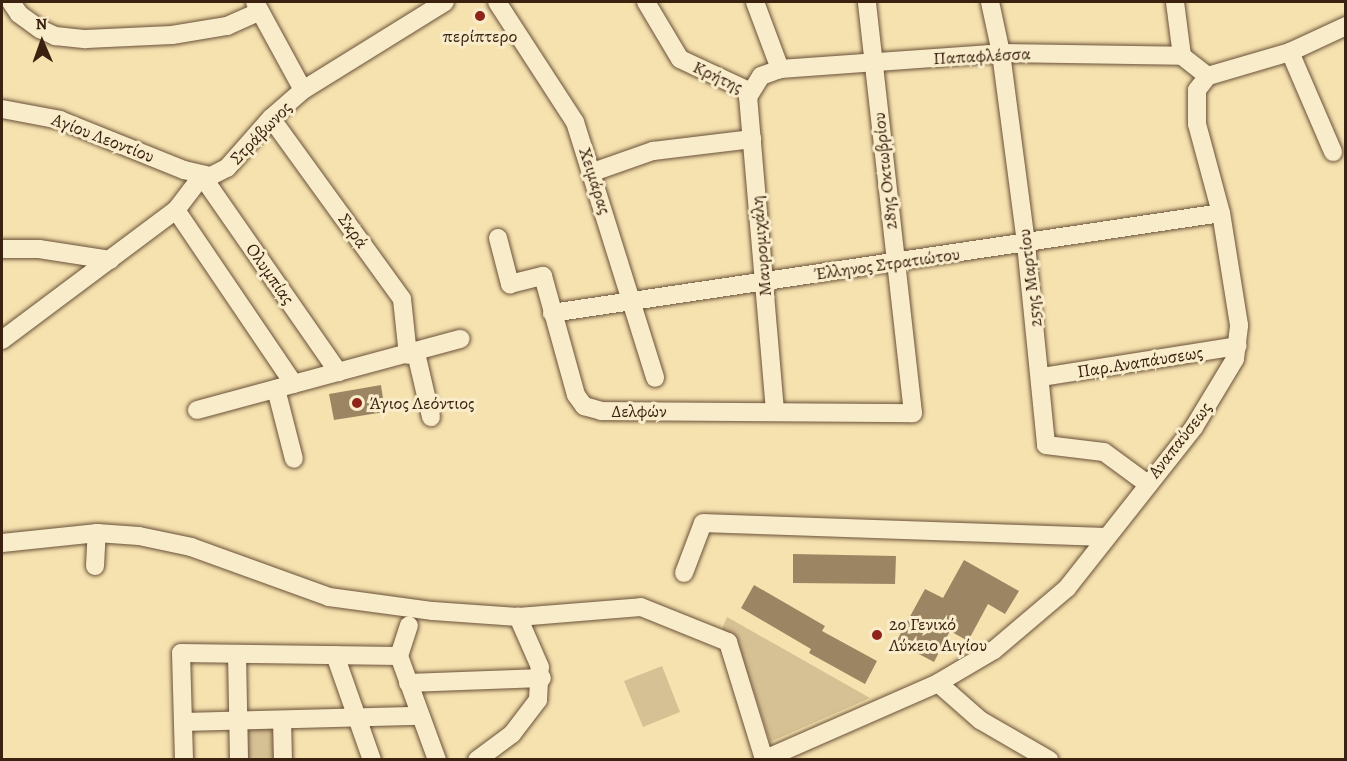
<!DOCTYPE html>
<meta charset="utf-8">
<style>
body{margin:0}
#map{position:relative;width:1347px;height:761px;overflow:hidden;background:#f6e2af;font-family:Alegreya,serif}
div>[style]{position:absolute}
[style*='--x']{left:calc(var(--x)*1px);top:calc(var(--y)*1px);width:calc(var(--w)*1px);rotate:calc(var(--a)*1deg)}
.green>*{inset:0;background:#d6c194}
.building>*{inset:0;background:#9c8563}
.roads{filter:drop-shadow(0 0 2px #695138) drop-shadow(0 0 2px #695138)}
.minor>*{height:18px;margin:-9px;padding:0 9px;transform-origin:9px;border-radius:9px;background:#f9eccb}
.dots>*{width:16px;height:16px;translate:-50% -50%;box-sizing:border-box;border:3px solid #f9eccb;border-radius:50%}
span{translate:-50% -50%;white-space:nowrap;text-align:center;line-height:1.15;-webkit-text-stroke:6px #f9eccb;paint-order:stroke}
.poi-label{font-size:18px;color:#3a2110}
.left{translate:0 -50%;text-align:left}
.street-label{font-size:18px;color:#3a2110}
.frame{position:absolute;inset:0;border:3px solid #3a2110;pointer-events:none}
.north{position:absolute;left:12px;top:12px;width:60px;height:60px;-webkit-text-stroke:4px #f9eccb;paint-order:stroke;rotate:358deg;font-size:16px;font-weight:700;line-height:24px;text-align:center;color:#3a2110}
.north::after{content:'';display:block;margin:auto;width:21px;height:27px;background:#3a2110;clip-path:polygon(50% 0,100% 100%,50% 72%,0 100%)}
</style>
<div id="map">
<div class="green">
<i style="clip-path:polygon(727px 617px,870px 698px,770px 742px,737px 639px,722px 629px)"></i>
<i style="clip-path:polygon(662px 666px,680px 712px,643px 727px,624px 681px)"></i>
<i style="clip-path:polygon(245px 727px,277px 727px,279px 759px,246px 759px)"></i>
</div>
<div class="building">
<i style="clip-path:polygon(381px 385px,385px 412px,334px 420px,329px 394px)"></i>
<i style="clip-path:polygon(793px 554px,896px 556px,895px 584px,793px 583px)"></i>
<i style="clip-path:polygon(964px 560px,1019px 591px,1005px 614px,988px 604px,968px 641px,950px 631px,934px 662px,896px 642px,925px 589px,943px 598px)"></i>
<i style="clip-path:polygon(754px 585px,825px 626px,822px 631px,877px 661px,865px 684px,809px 653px,811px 649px,741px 608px)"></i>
</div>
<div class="roads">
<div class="minor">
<i style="--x:11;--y:2;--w:14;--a:56"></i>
<i style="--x:19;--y:14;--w:26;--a:36"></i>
<i style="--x:40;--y:29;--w:17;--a:25"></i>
<i style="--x:55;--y:36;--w:31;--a:6"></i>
<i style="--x:86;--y:39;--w:86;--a:-2.7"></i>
<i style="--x:172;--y:35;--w:56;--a:-9.3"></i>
<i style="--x:227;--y:26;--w:36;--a:-24"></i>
<i style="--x:255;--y:2;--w:100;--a:61.4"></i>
<i style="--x:497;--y:2;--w:143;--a:57"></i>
<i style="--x:575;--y:122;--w:268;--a:72.6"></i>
<i style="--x:646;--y:2;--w:66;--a:59.2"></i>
<i style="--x:680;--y:59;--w:78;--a:24.9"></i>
<i style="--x:755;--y:2;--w:72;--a:69.5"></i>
<i style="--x:990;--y:2;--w:52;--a:77.8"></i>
<i style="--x:1001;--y:53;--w:193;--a:82.5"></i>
<i style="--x:1026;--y:244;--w:202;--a:84.3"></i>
<i style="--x:1046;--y:445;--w:58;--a:6.9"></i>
<i style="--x:1104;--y:452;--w:52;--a:36.4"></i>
<i style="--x:1175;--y:2;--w:54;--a:82.6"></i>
<i style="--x:1290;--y:52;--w:109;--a:66.7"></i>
<i style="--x:2;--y:109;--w:59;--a:10.7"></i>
<i style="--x:60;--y:120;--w:134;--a:22"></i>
<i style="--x:184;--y:170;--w:28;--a:13"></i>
<i style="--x:211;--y:176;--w:18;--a:-27"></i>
<i style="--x:227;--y:168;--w:67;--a:-48.7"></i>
<i style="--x:271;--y:118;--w:43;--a:-41.2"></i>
<i style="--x:303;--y:90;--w:167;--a:-31.8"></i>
<i style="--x:271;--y:118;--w:223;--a:54.1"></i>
<i style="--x:402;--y:299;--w:56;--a:83.9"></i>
<i style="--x:593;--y:172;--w:64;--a:-19.3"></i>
<i style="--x:653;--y:151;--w:100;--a:-6.9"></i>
<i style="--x:202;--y:176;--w:239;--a:55.2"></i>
<i style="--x:176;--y:210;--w:210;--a:55.9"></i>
<i style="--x:498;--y:238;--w:48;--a:75.4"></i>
<i style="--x:510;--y:284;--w:34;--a:-14"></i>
<i style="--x:543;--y:276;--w:123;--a:74.5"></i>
<i style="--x:576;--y:395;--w:14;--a:54"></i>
<i style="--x:584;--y:406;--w:18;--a:16"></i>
<i style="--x:601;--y:411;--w:312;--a:0.4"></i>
<i style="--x:913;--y:413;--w:414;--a:-96.4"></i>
<i style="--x:2;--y:249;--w:37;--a:0"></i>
<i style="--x:39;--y:249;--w:72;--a:8.8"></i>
<i style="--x:552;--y:313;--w:676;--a:-8.5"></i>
<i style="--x:2;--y:340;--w:217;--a:-36.8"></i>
<i style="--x:176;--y:210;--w:43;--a:-52.6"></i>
<i style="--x:416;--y:353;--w:66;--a:76.8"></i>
<i style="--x:1042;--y:377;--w:198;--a:-9"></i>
<i style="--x:276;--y:389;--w:72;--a:75.6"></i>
<i style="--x:197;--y:410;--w:273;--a:-15.1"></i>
<i style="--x:775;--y:411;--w:315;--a:-94.9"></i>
<i style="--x:748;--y:97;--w:25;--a:-58"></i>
<i style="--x:761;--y:76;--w:20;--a:-20"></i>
<i style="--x:780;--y:69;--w:222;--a:-4.1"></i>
<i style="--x:1001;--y:53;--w:181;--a:0.9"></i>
<i style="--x:1182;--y:56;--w:33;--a:38"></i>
<i style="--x:2;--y:543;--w:96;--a:-6"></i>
<i style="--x:97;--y:533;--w:42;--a:4.1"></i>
<i style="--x:139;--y:536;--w:53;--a:11.9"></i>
<i style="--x:191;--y:547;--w:147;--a:19.9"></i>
<i style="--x:329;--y:597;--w:105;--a:7.7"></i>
<i style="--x:433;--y:611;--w:85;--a:4"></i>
<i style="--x:95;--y:566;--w:33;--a:-87"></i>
<i style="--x:684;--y:573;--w:53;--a:-69.2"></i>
<i style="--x:703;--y:523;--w:401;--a:2"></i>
<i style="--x:237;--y:654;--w:106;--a:88.9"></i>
<i style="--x:335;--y:655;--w:111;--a:70.6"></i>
<i style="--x:399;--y:656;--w:111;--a:69.9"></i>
<i style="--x:408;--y:683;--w:134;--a:-2.1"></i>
<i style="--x:938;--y:683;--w:56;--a:41.4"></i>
<i style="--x:980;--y:720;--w:80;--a:30.1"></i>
<i style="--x:282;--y:720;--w:40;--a:88.6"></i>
<i style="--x:183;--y:722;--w:237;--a:-1.5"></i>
<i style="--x:184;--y:760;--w:107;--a:-91.6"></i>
<i style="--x:181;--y:653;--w:218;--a:0.8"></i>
<i style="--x:399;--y:656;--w:32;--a:-72"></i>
<i style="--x:477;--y:760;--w:44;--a:-36.6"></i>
<i style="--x:512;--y:734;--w:43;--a:-52.6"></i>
<i style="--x:538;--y:700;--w:33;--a:-87"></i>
<i style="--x:540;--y:667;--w:55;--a:-113.7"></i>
<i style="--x:518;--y:617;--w:123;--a:-4.6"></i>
<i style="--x:641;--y:607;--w:94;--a:21.9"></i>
<i style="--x:728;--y:642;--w:122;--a:72.9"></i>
<i style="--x:763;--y:760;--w:191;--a:-23.7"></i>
<i style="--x:938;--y:683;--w:65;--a:-30.5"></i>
<i style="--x:994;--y:650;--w:96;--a:-40.3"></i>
<i style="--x:1067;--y:588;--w:205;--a:-51.7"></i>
<i style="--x:1194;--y:427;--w:79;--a:-58.9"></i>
<i style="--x:1235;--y:359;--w:34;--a:-83"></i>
<i style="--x:1239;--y:325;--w:113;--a:-99.1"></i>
<i style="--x:1221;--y:213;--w:92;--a:-105.1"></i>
<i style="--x:1197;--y:124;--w:34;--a:-90"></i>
<i style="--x:1197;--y:90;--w:18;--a:-52"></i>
<i style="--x:1208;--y:76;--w:85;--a:-16.3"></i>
<i style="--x:1290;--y:52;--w:62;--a:-24.9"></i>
</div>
</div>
<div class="dots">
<i style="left:480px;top:16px;background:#8f2418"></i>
<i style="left:357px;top:403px;background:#8f2418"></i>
<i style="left:877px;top:635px;background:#8f2418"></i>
</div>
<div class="poi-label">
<span style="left:480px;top:36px">περίπτερο</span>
<span class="left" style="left:369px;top:403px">Άγιος Λεόντιος</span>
<span class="left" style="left:889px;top:635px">2ο Γενικό<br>Λύκειο Αιγίου</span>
</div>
<div class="street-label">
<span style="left:982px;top:56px;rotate:-3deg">Παπαφλέσσα</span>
<span style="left:718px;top:77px;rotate:25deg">Κρήτης</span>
<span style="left:261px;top:133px;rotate:-46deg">Στράβωνος</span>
<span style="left:103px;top:138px;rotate:21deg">Αγίου Λεοντίου</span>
<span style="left:885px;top:171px;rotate:-96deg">28ης Οκτωβρίου</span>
<span style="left:595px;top:181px;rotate:72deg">Χειμάρας</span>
<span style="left:353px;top:231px;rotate:54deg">Σκρά</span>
<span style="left:761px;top:246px;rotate:-95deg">Μαυρομιχάλη</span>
<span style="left:887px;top:264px;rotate:-8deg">Έλληνος Στρατιώτου</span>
<span style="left:270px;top:274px;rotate:55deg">Ολυμπίας</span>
<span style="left:1030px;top:278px;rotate:-97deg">25ης Μαρτίου</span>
<span style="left:1140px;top:362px;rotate:-9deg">Παρ.Αναπάυσεως</span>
<span style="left:639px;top:411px">Δελφών</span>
<span style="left:1180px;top:440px;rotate:-52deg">Αναπαύσεως</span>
</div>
<div class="frame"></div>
<div class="north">N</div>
</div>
